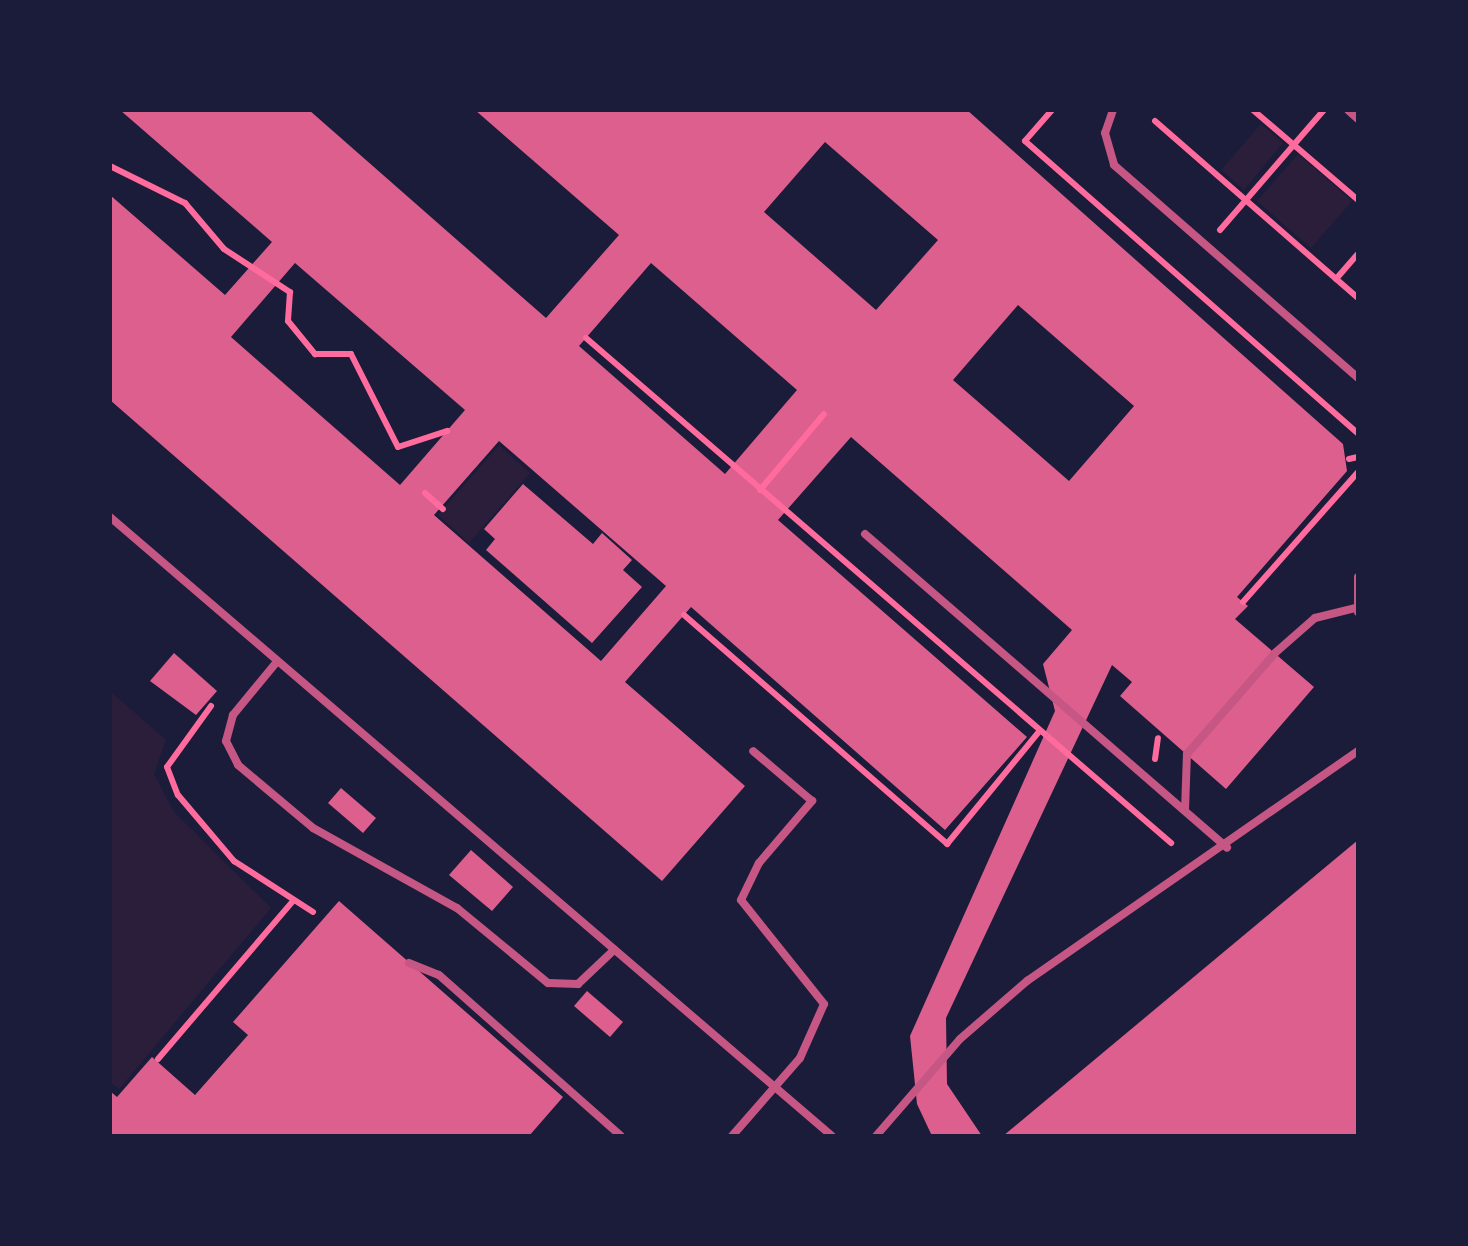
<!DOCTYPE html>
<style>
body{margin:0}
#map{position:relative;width:1468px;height:1246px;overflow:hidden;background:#1b1b3a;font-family:Signika,sans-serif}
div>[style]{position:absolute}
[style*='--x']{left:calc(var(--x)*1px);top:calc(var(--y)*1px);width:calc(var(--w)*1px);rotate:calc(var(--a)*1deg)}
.green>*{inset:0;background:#2a1e3b}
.building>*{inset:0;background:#dd5f8e}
.path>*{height:6px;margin:-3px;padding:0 3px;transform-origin:3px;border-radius:3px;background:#ff6b9d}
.service>*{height:8px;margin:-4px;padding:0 4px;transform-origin:4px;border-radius:4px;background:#c65784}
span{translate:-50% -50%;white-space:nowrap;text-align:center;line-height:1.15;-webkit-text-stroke:9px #1b1b3a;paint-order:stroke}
.frame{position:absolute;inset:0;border:112px solid #1b1b3a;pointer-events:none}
</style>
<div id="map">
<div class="green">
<i style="clip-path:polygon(1261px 124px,1283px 143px,1244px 190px,1221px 170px)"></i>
<i style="clip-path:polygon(1298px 154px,1352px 201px,1311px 248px,1257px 201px)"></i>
<i style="clip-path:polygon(499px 445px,530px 473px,469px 543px,438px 515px)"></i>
<i style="clip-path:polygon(110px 691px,166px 740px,154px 774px,174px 812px,271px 908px,119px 1089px,110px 1082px)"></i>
</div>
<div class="building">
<i style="clip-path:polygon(evenodd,120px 110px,309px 110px,546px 318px,619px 235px,475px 110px,967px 110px,1343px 444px,1347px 471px,1237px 597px,1248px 606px,1235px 619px,1314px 687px,1226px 789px,1120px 696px,1132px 682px,1112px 665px,946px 1018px,947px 1084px,982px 1136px,932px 1136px,917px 1104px,910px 1036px,1055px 711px,1043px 664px,1072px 630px,851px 437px,778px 520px,1027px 737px,945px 830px,691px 607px,625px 682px,745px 786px,662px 881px,110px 400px,110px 195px,225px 295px,272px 242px,120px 110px,825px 142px,938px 240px,876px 310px,764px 212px,825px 142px,120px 110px,295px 263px,465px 410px,400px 485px,231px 337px,295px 263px,120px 110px,651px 263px,797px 390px,725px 474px,579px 346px,651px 263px,120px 110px,1018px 305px,1134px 406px,1069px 481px,953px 380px,1018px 305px,120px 110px,499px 441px,666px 586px,601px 661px,434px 515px,499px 441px)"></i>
<i style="clip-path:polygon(523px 484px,593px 544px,602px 533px,632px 560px,623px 570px,642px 587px,592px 643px,486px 550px,495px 539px,484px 529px)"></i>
<i style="clip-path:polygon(174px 653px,217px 691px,196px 715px,150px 681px)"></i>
<i style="clip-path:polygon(341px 788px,376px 818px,363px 833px,328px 803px)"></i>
<i style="clip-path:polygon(1358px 840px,1358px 1136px,1003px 1136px)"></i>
<i style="clip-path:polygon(471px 850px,513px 887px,492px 911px,449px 875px)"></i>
<i style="clip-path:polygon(339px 901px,563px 1097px,529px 1136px,110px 1136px,110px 1091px,117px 1097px,152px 1057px,195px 1095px,248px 1035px,233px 1022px)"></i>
<i style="clip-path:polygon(587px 991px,623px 1022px,610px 1037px,574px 1006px)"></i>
</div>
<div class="path">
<i style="--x:1052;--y:110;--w:41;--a:131.1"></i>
<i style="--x:1025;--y:141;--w:444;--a:41.3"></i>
<i style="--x:1253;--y:110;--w:138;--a:40.6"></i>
<i style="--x:1155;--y:121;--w:269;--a:41.1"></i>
<i style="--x:110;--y:166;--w:84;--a:26.3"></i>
<i style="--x:185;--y:203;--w:60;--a:49.7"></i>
<i style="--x:224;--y:249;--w:79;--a:33.1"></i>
<i style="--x:290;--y:292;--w:29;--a:94"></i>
<i style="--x:288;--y:321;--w:43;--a:50.7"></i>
<i style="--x:315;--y:354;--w:36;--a:0"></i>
<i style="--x:351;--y:354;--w:104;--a:63.2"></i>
<i style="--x:398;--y:447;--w:52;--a:-18.1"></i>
<i style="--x:1220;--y:230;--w:159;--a:-49.1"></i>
<i style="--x:1336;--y:279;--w:33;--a:-49"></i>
<i style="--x:586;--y:338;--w:773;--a:40.8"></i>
<i style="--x:1349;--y:459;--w:9;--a:-13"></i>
<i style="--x:760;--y:490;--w:99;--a:-49.9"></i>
<i style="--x:425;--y:493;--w:24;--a:42"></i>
<i style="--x:1243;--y:602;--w:174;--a:-48.5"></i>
<i style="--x:684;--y:615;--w:349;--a:41"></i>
<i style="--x:947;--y:844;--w:144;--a:-50.7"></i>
<i style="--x:211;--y:706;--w:75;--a:125.8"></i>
<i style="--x:167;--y:767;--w:30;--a:69"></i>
<i style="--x:178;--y:795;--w:87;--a:49.7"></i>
<i style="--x:234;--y:861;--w:94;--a:32.8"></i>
<i style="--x:1155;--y:759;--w:21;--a:-82"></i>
<i style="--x:158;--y:1059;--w:208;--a:-49.5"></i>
</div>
<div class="service">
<i style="--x:1113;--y:110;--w:24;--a:109"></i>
<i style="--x:1105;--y:133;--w:33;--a:74"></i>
<i style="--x:1114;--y:165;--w:324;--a:41.1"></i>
<i style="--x:1348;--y:110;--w:13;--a:42"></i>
<i style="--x:110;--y:517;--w:951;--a:40.61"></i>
<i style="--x:865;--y:534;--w:479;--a:40.9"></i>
<i style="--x:1358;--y:577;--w:35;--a:90"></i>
<i style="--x:275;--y:664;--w:66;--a:129.5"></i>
<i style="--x:233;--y:715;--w:27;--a:105"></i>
<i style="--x:226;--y:741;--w:27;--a:63"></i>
<i style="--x:238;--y:765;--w:98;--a:40"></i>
<i style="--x:313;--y:828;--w:165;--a:29.1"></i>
<i style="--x:457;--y:908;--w:118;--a:39.5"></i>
<i style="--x:548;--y:983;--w:30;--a:2"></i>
<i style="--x:578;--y:984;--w:50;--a:-43.4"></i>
<i style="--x:1185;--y:810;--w:56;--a:-88"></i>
<i style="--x:1187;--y:754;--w:134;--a:-48.9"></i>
<i style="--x:1275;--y:653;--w:53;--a:-41.2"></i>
<i style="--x:1315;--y:618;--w:41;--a:-14"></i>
<i style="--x:409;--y:963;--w:32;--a:22"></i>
<i style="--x:439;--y:975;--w:243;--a:41.5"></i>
<i style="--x:732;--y:1136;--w:103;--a:-48.9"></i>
<i style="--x:800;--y:1058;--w:59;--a:-66"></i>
<i style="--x:824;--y:1004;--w:133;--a:-128.6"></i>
<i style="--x:741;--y:900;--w:41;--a:-64.1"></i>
<i style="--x:759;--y:863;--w:82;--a:-49.5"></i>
<i style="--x:812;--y:801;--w:77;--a:-139.7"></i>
<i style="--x:876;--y:1136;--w:128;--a:-49.1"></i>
<i style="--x:960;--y:1039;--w:89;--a:-40.9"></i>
<i style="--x:1027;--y:981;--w:403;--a:-34.8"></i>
</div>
<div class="frame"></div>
</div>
